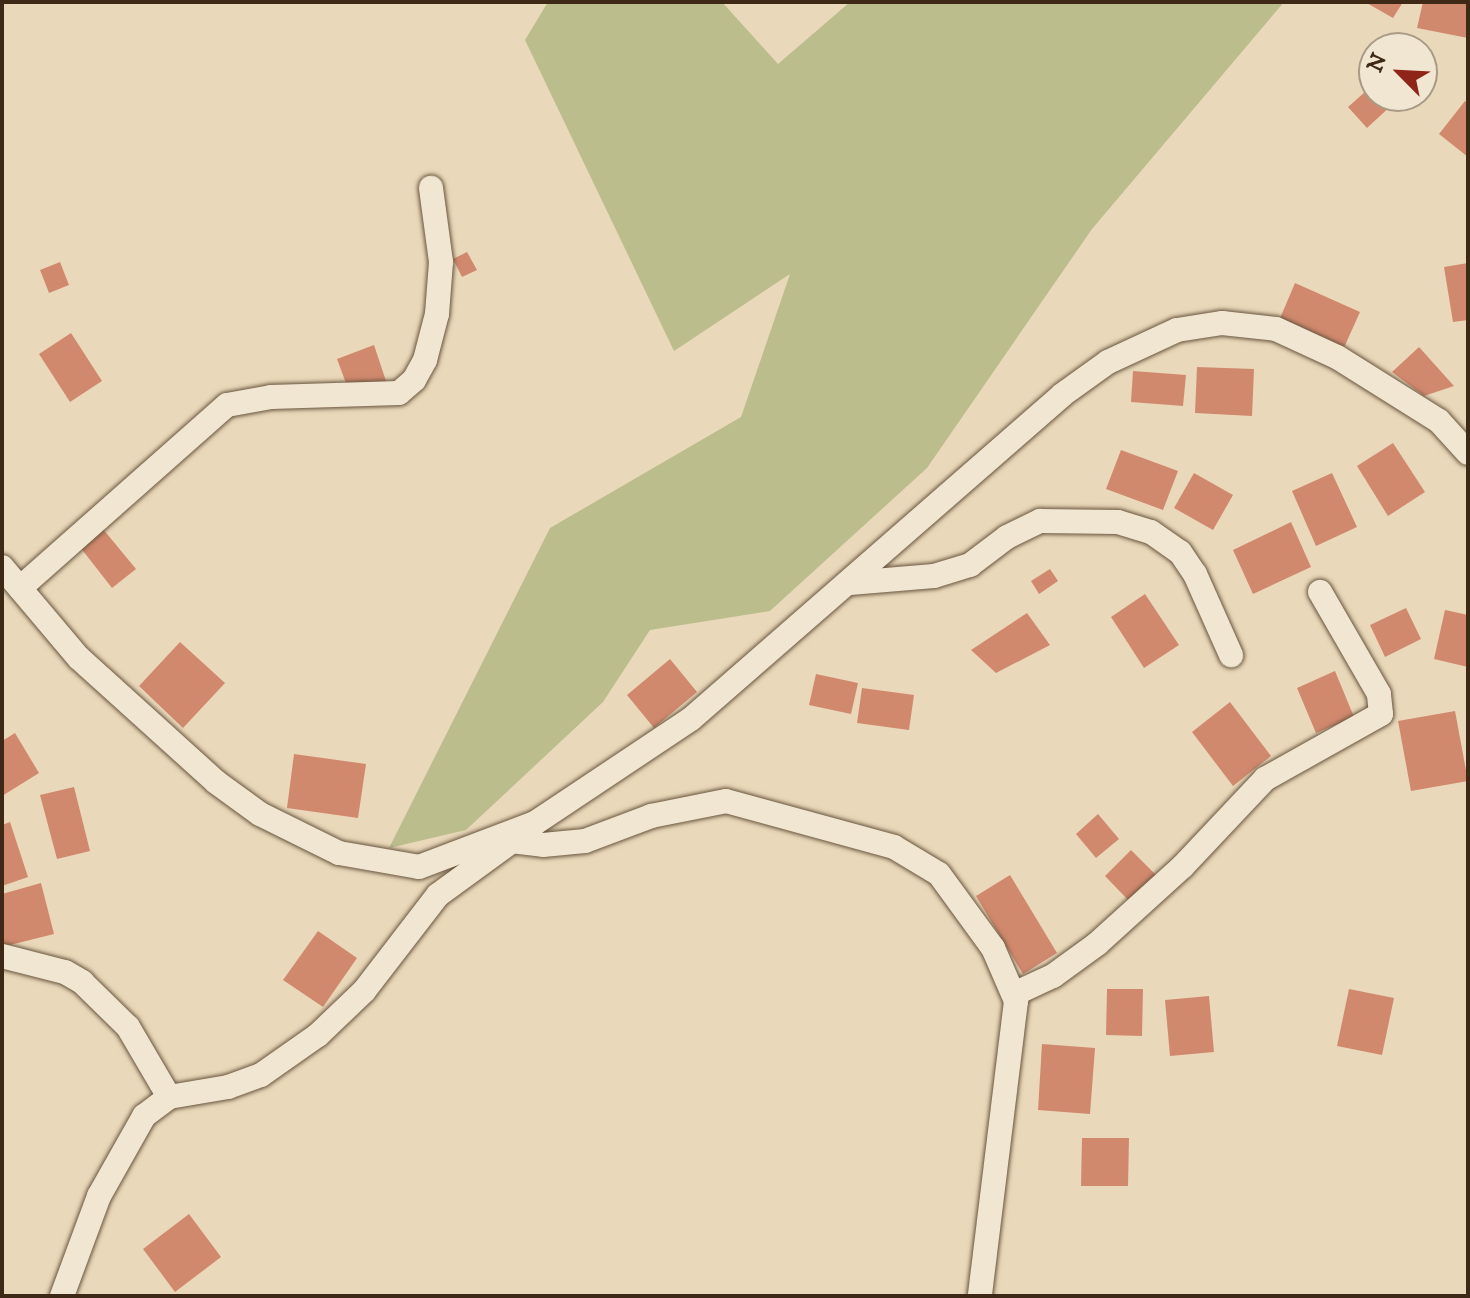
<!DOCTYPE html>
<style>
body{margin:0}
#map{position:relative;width:1470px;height:1298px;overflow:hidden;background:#ead8ba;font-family:"IM FELL DW Pica",serif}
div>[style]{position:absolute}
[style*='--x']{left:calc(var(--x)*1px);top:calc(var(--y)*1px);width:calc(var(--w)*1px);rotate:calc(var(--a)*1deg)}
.green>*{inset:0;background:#bcbd8c}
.building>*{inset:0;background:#d1896e}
.roads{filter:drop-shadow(0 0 2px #68553e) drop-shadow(0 0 2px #68553e)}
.street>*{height:24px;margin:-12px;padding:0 12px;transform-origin:12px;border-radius:12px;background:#f1e6d2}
span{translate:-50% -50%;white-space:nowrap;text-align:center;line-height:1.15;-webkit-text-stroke:6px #f1e6d2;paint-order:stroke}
.frame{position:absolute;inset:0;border:4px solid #3d2915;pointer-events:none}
.north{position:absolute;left:1358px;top:32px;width:80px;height:80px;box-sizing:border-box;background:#f1e6d2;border:2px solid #a99a86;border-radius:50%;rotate:294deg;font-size:22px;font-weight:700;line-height:32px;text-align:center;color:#3d2915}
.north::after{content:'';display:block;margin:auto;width:28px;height:36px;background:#8f2418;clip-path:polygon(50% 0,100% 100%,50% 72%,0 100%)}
</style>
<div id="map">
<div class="green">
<i style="clip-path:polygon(548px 2px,722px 2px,778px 64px,850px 2px,1284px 2px,1092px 229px,927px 468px,770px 611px,650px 630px,603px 702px,466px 830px,389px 848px,550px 528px,741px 417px,790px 274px,674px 351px,525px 40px)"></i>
</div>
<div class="building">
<i style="clip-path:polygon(1365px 2px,1403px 2px,1393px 18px)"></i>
<i style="clip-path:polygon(1423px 2px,1468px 2px,1468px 38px,1417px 28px)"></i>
<i style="clip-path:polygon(1374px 84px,1374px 96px,1387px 96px,1394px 103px,1367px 128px,1348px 107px)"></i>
<i style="clip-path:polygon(1465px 101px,1468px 103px,1468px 157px,1439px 134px)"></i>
<i style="clip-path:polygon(467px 252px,477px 270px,462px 277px,453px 259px)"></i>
<i style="clip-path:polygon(60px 262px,69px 285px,49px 293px,40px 270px)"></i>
<i style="clip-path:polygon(1468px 263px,1468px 320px,1453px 322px,1444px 267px)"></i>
<i style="clip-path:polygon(1295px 283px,1360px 312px,1342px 352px,1278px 323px)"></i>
<i style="clip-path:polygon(71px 333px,102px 381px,70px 402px,39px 354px)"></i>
<i style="clip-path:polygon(374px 345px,386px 381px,350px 394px,337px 359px)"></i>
<i style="clip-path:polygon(1419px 347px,1454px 386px,1424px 396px,1392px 372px)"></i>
<i style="clip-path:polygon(1197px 367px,1254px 369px,1252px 416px,1195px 413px)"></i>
<i style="clip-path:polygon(1133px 371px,1186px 375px,1183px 406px,1131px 402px)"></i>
<i style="clip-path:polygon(1393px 443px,1425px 492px,1388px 516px,1357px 466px)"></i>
<i style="clip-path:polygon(1121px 450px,1178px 471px,1163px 510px,1106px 489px)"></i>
<i style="clip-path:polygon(1194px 473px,1233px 495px,1213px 530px,1174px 508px)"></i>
<i style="clip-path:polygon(1332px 473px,1357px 527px,1316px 546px,1292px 491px)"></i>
<i style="clip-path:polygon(1291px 522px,1311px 567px,1253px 594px,1233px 550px)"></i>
<i style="clip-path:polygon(103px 529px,136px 569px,112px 588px,80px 547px)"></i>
<i style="clip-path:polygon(1050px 569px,1058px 581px,1039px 594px,1031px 581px)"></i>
<i style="clip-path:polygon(1145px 594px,1179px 645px,1144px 668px,1111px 617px)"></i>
<i style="clip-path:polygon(1406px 608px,1421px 639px,1385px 657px,1370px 625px)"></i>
<i style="clip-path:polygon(1445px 610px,1468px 615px,1468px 667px,1434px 659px)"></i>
<i style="clip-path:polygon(1027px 613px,1050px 645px,996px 673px,971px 650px)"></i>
<i style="clip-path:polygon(180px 642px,225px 683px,183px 728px,139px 686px)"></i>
<i style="clip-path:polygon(670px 659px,697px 692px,654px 728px,627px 695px)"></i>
<i style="clip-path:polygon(1335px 671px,1354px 717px,1316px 733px,1297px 688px)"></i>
<i style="clip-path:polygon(816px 674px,858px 683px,851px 714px,809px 705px)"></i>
<i style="clip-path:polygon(862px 688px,914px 695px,909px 730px,857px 723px)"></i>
<i style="clip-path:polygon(1230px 702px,1271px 756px,1233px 786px,1192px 732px)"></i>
<i style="clip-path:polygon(1455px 711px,1468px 781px,1411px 791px,1398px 721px)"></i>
<i style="clip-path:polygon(15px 733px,39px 773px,2px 796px,2px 741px)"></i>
<i style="clip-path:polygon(294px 754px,366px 764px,358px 818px,287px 808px)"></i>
<i style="clip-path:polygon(74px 787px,90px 851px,57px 859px,40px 795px)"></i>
<i style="clip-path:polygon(1098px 814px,1119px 839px,1096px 858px,1076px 834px)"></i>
<i style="clip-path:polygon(10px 822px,28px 877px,2px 886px,2px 825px)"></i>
<i style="clip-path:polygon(1131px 850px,1157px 876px,1131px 903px,1105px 876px)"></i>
<i style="clip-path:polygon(1010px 875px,1057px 953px,1023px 974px,976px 896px)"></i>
<i style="clip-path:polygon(41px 883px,54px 934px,2px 947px,2px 894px)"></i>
<i style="clip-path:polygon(318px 931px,357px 958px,323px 1007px,283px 980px)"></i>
<i style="clip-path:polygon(1107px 989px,1143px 989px,1142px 1036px,1106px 1035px)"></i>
<i style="clip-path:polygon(1349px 989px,1394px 998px,1382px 1055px,1337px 1046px)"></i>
<i style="clip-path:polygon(1209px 996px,1214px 1052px,1170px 1056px,1165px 1000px)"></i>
<i style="clip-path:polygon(1042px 1044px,1095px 1048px,1090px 1114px,1038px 1110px)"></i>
<i style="clip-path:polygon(1082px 1138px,1129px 1138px,1128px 1186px,1081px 1186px)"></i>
<i style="clip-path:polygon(189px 1214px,221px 1257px,175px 1292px,143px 1249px)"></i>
</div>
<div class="roads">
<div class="street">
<i style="--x:2;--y:567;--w:119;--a:49.8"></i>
<i style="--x:79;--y:658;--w:185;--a:42.1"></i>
<i style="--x:216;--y:782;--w:54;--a:36"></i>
<i style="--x:260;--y:814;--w:88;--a:26.3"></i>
<i style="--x:339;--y:853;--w:81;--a:9.9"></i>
<i style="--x:419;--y:867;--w:124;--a:-20.8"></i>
<i style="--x:535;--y:823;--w:187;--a:-33.7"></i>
<i style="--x:691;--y:719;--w:493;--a:-41.1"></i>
<i style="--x:1062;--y:395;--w:57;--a:-35.7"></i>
<i style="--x:1108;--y:362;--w:76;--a:-24.9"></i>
<i style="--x:1177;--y:330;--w:46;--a:-8.8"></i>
<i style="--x:1222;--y:323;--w:54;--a:6.3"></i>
<i style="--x:1276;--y:329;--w:67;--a:24.7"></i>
<i style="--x:1337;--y:357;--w:120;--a:32.1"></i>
<i style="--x:1439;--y:421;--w:43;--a:47.8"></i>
<i style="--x:850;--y:583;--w:84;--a:-4.8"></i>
<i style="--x:934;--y:576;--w:38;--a:-17"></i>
<i style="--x:970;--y:565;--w:46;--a:-37.1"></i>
<i style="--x:1007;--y:537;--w:37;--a:-26"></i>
<i style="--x:1040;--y:521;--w:78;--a:0.7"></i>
<i style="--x:1118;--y:522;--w:34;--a:17"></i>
<i style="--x:1151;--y:532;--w:35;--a:35"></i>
<i style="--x:1180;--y:552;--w:27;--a:56"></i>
<i style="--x:1195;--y:574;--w:89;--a:66"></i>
<i style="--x:20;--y:588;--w:276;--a:-41.5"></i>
<i style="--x:227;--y:405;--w:45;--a:-10.3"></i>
<i style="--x:271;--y:397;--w:128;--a:-1.8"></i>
<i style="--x:399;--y:393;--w:20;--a:-41"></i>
<i style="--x:414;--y:380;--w:23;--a:-61"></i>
<i style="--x:425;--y:360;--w:48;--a:-75.4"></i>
<i style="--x:437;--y:314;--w:52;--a:-85.6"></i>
<i style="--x:441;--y:262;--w:75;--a:-97.7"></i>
<i style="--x:511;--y:841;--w:32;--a:7"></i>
<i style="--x:543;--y:845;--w:42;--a:-5.4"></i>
<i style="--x:585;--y:841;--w:71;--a:-20.7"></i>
<i style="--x:651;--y:816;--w:76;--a:-11.3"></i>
<i style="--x:726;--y:801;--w:174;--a:15.3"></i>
<i style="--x:894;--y:847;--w:52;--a:31"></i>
<i style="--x:939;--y:874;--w:92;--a:53.9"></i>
<i style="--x:993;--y:948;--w:58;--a:66.5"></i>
<i style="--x:1016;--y:1001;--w:297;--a:97"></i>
<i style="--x:2;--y:956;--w:65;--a:14.3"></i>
<i style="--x:65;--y:972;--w:20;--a:30"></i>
<i style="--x:82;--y:982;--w:64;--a:44.4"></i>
<i style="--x:128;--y:1027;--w:81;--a:59.6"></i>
<i style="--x:1014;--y:994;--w:43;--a:-24.8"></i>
<i style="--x:1053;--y:976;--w:54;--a:-36"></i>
<i style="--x:1097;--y:944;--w:116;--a:-42.2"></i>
<i style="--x:1183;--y:866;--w:120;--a:-46.7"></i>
<i style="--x:1265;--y:779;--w:133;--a:-29.3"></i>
<i style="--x:1381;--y:714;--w:20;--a:-96"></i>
<i style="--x:1379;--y:694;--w:118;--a:-120"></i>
<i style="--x:62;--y:1296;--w:107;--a:-69.7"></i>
<i style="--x:99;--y:1196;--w:92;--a:-60.6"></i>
<i style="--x:144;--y:1116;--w:31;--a:-37"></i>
<i style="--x:169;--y:1097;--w:60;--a:-9.6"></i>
<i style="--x:228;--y:1087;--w:35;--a:-20"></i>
<i style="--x:261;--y:1075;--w:70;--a:-35.1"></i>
<i style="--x:318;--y:1035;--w:64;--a:-43.7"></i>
<i style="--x:364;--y:991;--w:121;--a:-52.4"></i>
<i style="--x:438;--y:895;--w:87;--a:-36.1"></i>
</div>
</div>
<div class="frame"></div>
<div class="north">N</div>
</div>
